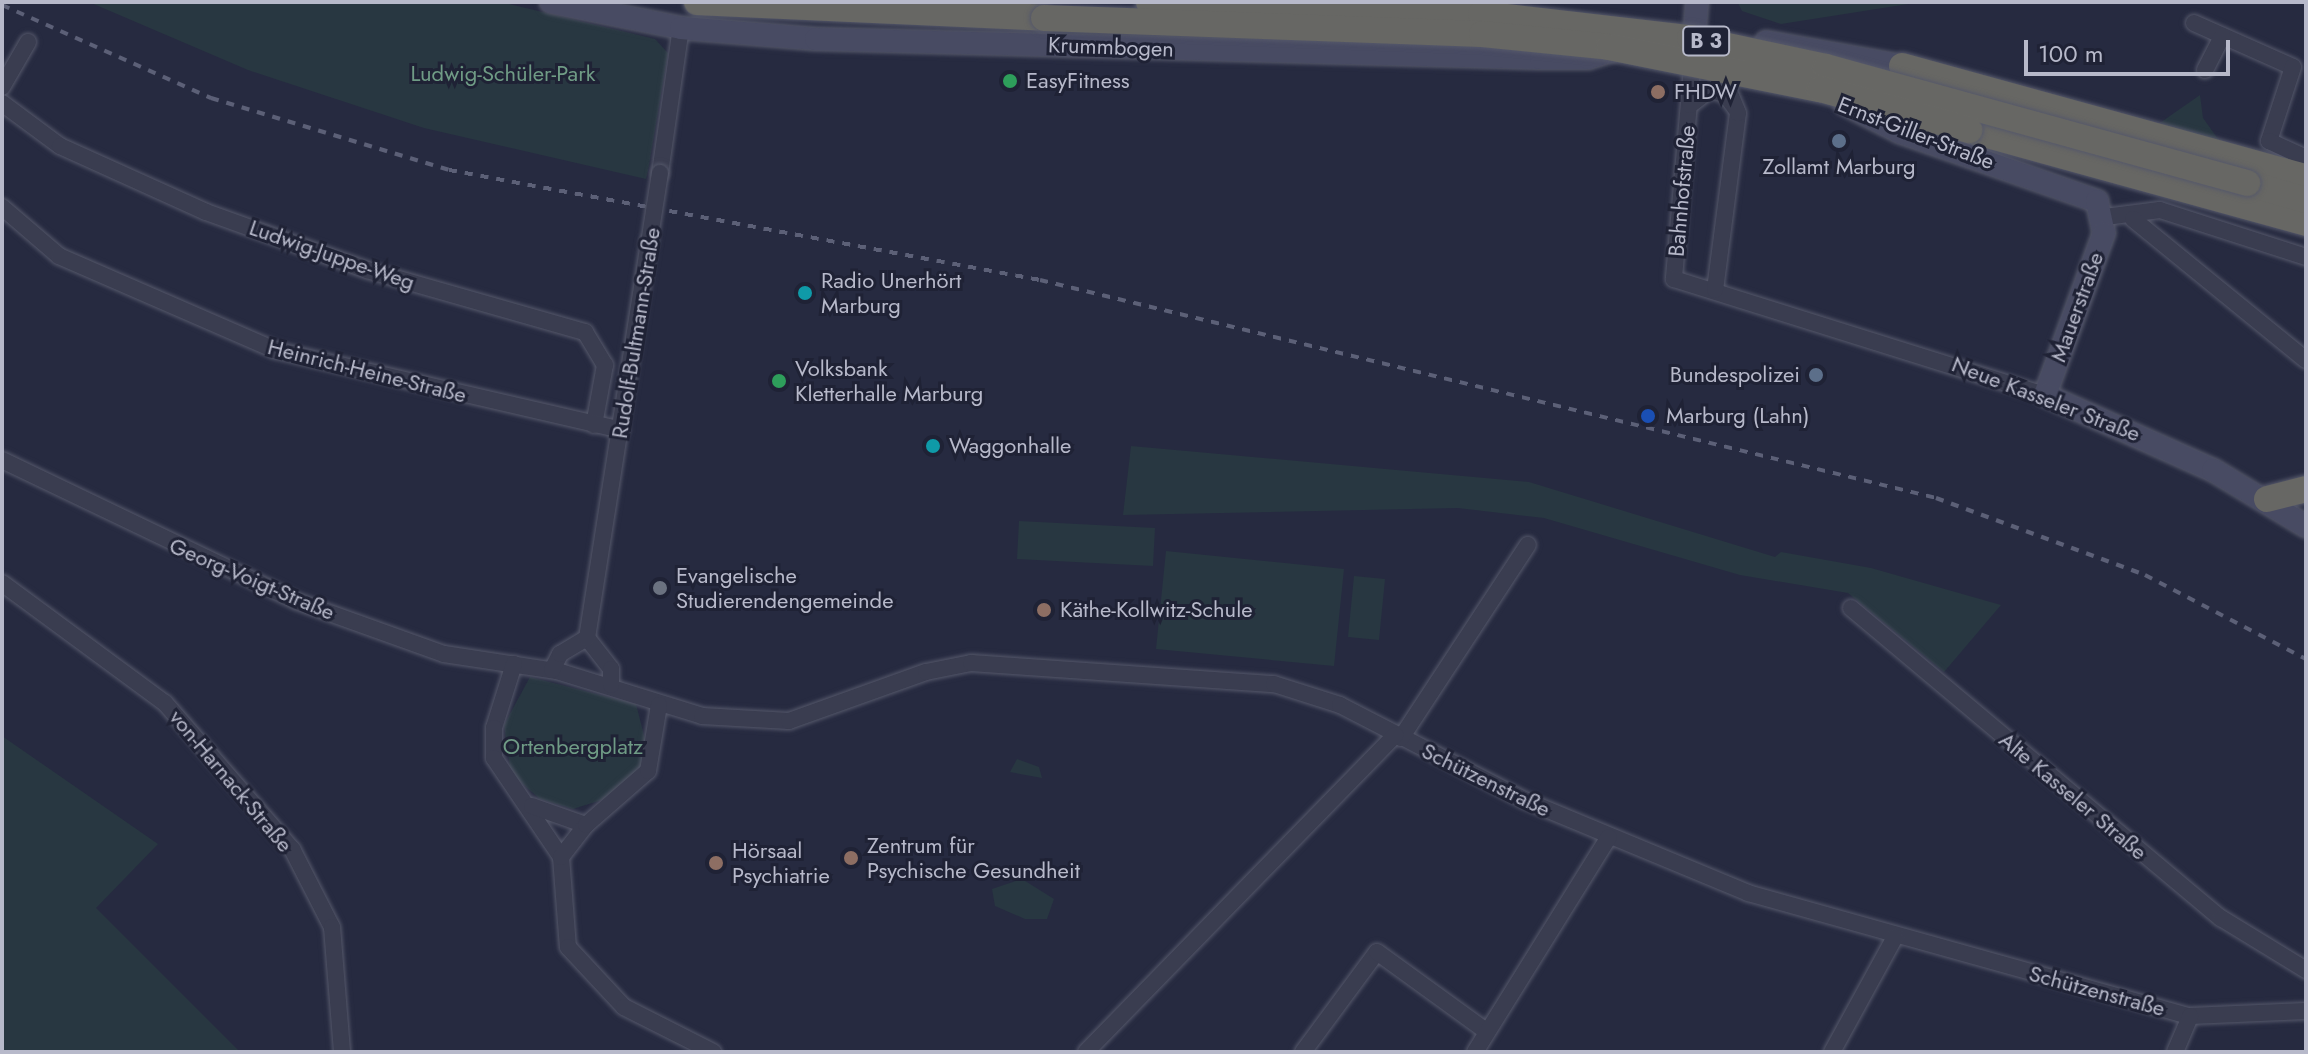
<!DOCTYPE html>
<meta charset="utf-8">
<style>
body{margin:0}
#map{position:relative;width:2308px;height:1054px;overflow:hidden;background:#262a40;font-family:Jost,sans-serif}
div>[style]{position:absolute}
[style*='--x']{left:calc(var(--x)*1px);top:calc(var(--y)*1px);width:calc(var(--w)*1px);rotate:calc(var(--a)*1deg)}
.green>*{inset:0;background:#283741}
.roads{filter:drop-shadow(0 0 2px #55586a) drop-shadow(0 0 2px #55586a)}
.minor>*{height:16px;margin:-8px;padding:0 8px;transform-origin:8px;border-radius:8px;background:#3a3d50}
.secondary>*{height:22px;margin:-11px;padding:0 11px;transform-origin:11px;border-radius:11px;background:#484b63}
.trunk>*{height:26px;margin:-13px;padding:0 13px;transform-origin:13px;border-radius:13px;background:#676764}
.rail>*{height:4px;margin-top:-2px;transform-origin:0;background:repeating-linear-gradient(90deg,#5c6077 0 8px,transparent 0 16px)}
.bridges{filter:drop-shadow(0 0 2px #55586a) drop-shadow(0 0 2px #55586a)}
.minor-bridge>*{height:16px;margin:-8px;padding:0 8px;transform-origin:8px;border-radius:8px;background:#3a3d50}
.trunk-bridge>*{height:26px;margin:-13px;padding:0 13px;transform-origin:13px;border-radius:13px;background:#676764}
.dots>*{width:22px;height:22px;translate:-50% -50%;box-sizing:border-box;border:4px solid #1f2235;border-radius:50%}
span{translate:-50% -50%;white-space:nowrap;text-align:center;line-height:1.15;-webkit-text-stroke:6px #1f2235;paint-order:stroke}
.shield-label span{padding:2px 6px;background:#1f2235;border:2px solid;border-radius:6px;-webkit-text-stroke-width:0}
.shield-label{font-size:20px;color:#b7b9ca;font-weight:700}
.street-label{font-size:22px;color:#b7b9ca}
.park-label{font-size:22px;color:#6f9b85}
.poi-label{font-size:22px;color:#b7b9ca}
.left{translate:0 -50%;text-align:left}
.right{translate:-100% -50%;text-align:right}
.frame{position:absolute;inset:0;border:4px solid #b7b9ca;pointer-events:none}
.scale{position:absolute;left:2024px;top:40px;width:206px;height:36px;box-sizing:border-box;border:4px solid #b7b9ca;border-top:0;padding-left:10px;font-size:24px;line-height:28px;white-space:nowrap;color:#b7b9ca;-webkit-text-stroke:6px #1f2235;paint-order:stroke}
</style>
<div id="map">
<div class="green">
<i style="clip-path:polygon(89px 2px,501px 2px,655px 39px,668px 53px,648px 171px,646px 179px,424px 128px,248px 70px)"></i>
<i style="clip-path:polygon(1921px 2px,1781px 24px,1742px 11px,1738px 3px)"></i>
<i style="clip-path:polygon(2200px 95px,2203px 118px,2223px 146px,2154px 127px)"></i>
<i style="clip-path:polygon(1131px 446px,1529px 482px,1775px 557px,1781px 552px,1871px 568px,2001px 605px,1944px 672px,1848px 593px,1740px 575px,1544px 518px,1458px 508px,1123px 515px)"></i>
<i style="clip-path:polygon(1019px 521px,1155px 528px,1153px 566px,1017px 559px)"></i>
<i style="clip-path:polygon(1166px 551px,1344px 569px,1334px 666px,1156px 649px)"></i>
<i style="clip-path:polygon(1354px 576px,1385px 579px,1379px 640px,1348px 637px)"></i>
<i style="clip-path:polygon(530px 677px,636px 704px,646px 743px,641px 767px,621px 794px,573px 809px,540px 799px,511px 774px,504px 725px)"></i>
<i style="clip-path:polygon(2px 736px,158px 844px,96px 908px,240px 1052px,2px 1052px)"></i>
<i style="clip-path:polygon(1017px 759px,1039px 767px,1042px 778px,1010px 772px)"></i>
<i style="clip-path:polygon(1022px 879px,1054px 899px,1047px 919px,1025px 919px,995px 906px,992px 889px)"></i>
</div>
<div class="roads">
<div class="minor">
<i style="--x:2194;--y:23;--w:108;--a:24"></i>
<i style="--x:2293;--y:67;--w:78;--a:108"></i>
<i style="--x:2269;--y:141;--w:41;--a:24.7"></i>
<i style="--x:1693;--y:56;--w:224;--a:94.9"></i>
<i style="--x:1674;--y:279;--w:389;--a:17.4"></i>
<i style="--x:2205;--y:70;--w:38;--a:-63"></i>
<i style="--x:2;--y:87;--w:52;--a:-60"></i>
<i style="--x:2;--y:103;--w:72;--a:36.6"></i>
<i style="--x:60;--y:146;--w:160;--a:24.3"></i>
<i style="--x:206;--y:212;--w:171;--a:19.8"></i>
<i style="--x:367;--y:270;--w:227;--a:15.9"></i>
<i style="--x:585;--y:332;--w:39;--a:59"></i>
<i style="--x:605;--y:365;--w:61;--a:100.4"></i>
<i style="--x:1690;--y:105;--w:25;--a:-37"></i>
<i style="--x:1710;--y:90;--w:16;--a:15"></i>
<i style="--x:1725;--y:94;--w:17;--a:54"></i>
<i style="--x:660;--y:173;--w:147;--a:-81.8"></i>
<i style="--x:2;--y:207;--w:75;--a:40.7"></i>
<i style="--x:59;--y:256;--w:236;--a:23.5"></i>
<i style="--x:275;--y:350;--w:355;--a:13"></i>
<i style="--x:2105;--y:217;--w:55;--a:-7.3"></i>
<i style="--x:2160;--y:210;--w:153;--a:17.8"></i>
<i style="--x:2133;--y:219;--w:223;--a:39.2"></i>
<i style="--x:1715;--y:290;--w:178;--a:-82.6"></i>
<i style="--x:1738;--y:113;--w:42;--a:-112.3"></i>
<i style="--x:2;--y:460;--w:326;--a:25.6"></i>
<i style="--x:296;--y:601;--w:157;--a:19.7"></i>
<i style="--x:444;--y:654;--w:114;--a:8.6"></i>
<i style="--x:557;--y:671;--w:152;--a:17.2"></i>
<i style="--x:702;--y:716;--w:87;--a:3.3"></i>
<i style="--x:789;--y:721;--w:145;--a:-19.7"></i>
<i style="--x:926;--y:672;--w:46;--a:-11.3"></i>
<i style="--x:971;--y:663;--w:304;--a:4"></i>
<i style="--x:1274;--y:684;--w:69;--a:17.7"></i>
<i style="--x:1340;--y:705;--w:207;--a:27.3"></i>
<i style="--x:1524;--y:800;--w:243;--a:22.5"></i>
<i style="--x:1748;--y:893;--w:459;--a:15.6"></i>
<i style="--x:2190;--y:1016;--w:116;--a:-2.5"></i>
<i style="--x:2;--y:583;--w:202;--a:36.4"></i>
<i style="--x:165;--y:703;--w:194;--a:49"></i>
<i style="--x:292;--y:849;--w:88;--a:62.9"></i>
<i style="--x:332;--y:927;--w:125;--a:85.4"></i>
<i style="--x:1851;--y:608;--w:483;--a:40"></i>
<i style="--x:2221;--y:918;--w:100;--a:31.5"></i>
<i style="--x:587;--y:638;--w:39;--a:52"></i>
<i style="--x:611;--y:669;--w:16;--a:90"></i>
<i style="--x:514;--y:664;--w:67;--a:107.4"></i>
<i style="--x:494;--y:728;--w:30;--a:90"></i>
<i style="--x:494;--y:758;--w:120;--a:55.9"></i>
<i style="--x:561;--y:857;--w:90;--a:85.6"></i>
<i style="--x:568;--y:947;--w:82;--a:47"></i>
<i style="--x:624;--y:1007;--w:100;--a:26.8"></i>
<i style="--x:552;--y:670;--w:18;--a:-63"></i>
<i style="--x:560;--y:654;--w:31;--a:-31"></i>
<i style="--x:587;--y:638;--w:400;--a:-81.1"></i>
<i style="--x:1401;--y:738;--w:231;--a:-56.7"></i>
<i style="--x:532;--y:806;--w:57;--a:19.4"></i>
<i style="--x:561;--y:857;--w:41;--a:-52"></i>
<i style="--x:586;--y:825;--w:82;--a:-41.1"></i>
<i style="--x:648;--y:771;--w:67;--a:-80.5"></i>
<i style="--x:1086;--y:1052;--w:443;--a:-45.7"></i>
<i style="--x:1303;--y:1052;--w:124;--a:-53.5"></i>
<i style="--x:1377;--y:952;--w:135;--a:35.9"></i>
<i style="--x:1475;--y:1052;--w:253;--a:-58.1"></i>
<i style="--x:1832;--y:1052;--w:131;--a:-61.3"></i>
<i style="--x:2175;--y:1052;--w:39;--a:-67"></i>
</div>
<div class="secondary">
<i style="--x:551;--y:2;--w:133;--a:11.3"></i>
<i style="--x:681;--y:28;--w:135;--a:4.7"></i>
<i style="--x:816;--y:39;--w:725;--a:1.5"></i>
<i style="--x:1541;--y:58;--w:47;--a:0"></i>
<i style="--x:1588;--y:58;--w:30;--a:-17"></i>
<i style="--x:1766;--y:42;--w:138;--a:10"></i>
<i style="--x:1902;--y:66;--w:15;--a:48"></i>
<i style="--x:1693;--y:51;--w:49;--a:-85.3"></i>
<i style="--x:1845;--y:104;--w:62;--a:27"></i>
<i style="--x:1900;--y:132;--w:209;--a:19.3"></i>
<i style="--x:2097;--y:201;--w:33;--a:78"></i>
<i style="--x:2104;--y:233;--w:172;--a:110"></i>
<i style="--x:2045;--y:395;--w:184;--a:24.1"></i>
<i style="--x:2213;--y:470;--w:109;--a:31.1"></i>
</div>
<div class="trunk">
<i style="--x:697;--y:2;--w:347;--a:2.6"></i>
<i style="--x:1902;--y:66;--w:419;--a:15.4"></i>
<i style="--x:1969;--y:130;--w:350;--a:15.4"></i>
<i style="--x:2247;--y:183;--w:61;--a:16.1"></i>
<i style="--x:2267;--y:499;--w:40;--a:-14.4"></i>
</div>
</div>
<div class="rail">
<i style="--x:2;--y:5;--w:229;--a:24"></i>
<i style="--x:211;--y:98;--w:249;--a:16.8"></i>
<i style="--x:449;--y:170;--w:601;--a:10.54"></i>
<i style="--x:1040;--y:280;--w:922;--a:13.67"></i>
<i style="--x:1936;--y:498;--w:223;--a:20.2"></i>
<i style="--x:2145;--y:575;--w:182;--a:27.6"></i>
</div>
<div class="bridges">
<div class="minor-bridge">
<i style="--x:649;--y:243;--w:71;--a:-81.1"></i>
</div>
<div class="trunk-bridge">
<i style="--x:1149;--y:2;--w:332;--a:2.1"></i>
<i style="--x:1481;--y:14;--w:210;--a:6.6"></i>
<i style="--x:1690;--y:38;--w:139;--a:12"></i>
<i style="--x:1826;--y:67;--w:437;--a:15.4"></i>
<i style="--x:1044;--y:18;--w:438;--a:2.1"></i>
<i style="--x:1482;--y:34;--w:128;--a:5.8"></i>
<i style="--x:1609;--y:47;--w:215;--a:11.3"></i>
<i style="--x:1820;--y:89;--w:155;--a:15.4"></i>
</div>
</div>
<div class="dots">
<i style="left:1010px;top:81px;background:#2e9e5b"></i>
<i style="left:1658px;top:92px;background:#8d6e63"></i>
<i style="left:1839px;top:141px;background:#5c6f8a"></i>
<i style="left:805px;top:293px;background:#0f9aa8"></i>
<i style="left:1816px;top:375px;background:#5c6f8a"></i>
<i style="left:779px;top:381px;background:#2e9e5b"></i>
<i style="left:1648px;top:416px;background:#1a4fb4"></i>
<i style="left:933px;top:446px;background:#0f9aa8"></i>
<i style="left:660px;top:588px;background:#6b7280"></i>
<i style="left:1044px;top:610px;background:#8d6e63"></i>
<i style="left:851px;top:858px;background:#8d6e63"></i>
<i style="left:716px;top:863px;background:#8d6e63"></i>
</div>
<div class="shield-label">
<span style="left:1706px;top:41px">B 3</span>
</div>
<div class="street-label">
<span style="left:1111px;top:47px;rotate:2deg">Krummbogen</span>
<span style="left:1916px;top:133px;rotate:21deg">Ernst-Giller-Straße</span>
<span style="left:1682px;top:191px;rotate:-85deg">Bahnhofstraße</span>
<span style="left:332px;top:255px;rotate:19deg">Ludwig-Juppe-Weg</span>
<span style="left:2077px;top:307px;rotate:-70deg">Mauerstraße</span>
<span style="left:636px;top:333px;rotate:-81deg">Rudolf-Bultmann-Straße</span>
<span style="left:367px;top:371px;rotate:14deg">Heinrich-Heine-Straße</span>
<span style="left:2046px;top:399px;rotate:21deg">Neue Kasseler Straße</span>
<span style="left:252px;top:579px;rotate:23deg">Georg-Voigt-Straße</span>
<span style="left:1486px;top:780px;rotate:26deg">Schützenstraße</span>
<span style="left:231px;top:781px;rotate:50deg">von-Harnack-Straße</span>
<span style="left:2073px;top:796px;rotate:40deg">Alte Kasseler Straße</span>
<span style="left:2097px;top:991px;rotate:15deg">Schützenstraße</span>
</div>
<div class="park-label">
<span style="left:503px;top:74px">Ludwig-Schüler-Park</span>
<span style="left:573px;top:747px">Ortenbergplatz</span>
</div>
<div class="poi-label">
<span class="left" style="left:1026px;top:81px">EasyFitness</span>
<span class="left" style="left:1674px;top:92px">FHDW</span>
<span style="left:1839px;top:167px">Zollamt Marburg</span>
<span class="left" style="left:821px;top:293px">Radio Unerhört<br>Marburg</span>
<span class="left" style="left:795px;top:381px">Volksbank<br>Kletterhalle Marburg</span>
<span class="right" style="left:1800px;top:375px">Bundespolizei</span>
<span class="left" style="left:1666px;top:416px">Marburg (Lahn)</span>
<span class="left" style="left:949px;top:446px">Waggonhalle</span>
<span class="left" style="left:676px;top:588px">Evangelische<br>Studierendengemeinde</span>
<span class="left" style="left:1060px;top:610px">Käthe-Kollwitz-Schule</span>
<span class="left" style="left:867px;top:858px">Zentrum für<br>Psychische Gesundheit</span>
<span class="left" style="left:732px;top:863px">Hörsaal<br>Psychiatrie</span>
</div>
<div class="frame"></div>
<div class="scale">100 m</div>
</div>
